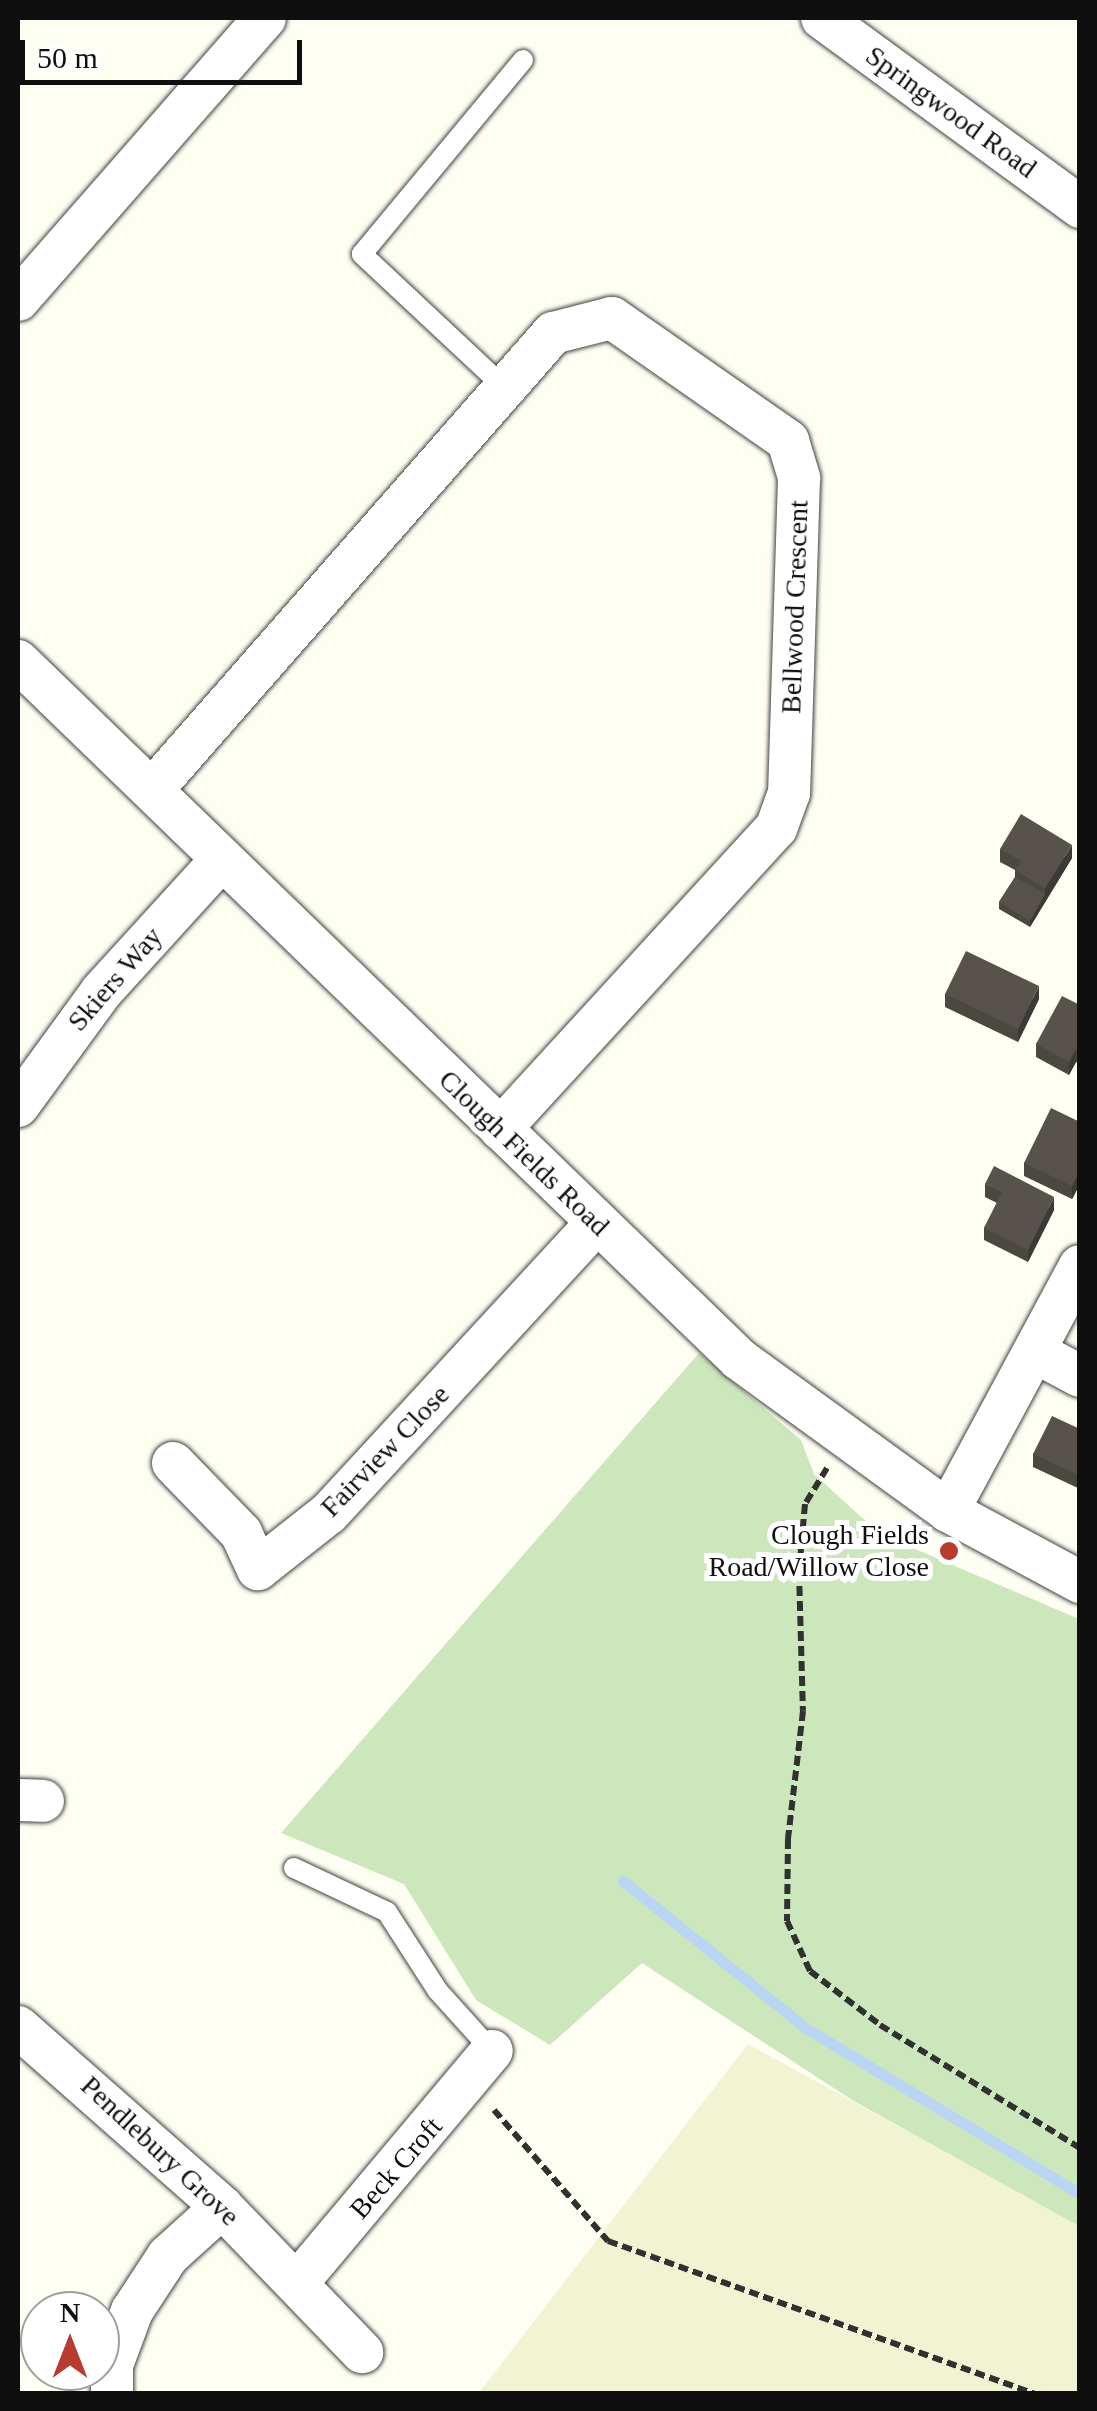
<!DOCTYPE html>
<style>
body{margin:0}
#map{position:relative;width:1097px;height:2411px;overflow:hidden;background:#fefef2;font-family:Georgia,serif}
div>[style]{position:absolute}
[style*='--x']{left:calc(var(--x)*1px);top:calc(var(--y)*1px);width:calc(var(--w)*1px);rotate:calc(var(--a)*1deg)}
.farmland>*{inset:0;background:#f1f3d3}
.green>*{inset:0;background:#cde7bd}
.stream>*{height:11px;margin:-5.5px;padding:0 5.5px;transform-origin:5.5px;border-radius:5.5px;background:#bad5f3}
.path>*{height:6px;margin-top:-3px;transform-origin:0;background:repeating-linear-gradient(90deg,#313131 0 10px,transparent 0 15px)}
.roads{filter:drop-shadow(0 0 2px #424242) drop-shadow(0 0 2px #424242)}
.lane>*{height:20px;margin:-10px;padding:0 10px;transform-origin:10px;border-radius:10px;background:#fff}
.street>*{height:42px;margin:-21px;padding:0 21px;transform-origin:21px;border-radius:21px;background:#fff}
.wall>*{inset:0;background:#4b4741}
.shaded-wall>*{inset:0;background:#3d3935}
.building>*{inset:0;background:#57524c}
.dots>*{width:28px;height:28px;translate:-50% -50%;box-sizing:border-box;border:5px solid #fff;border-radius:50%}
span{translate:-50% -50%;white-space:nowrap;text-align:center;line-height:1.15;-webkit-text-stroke:10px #fff;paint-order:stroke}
.street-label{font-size:28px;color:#0f0f0f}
.poi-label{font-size:28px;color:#0f0f0f}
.right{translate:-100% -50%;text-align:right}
.frame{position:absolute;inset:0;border:20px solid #0f0f0f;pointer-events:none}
.north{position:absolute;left:20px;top:2291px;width:100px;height:100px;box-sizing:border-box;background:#fff;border:2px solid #9f9f9f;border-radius:50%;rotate:0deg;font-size:28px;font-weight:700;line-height:40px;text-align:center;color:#0f0f0f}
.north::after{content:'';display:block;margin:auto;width:35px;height:45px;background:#b83b2f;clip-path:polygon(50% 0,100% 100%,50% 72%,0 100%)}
.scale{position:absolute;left:20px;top:40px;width:282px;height:45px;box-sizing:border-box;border:5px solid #0f0f0f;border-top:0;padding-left:12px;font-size:30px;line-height:35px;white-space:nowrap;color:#0f0f0f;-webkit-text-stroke:8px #fff;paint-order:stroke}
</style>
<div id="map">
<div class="farmland">
<i style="clip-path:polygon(748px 2044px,1079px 2225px,1079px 2393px,478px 2394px)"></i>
</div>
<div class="green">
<i style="clip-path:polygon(699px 1353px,801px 1440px,814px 1474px,880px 1534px,1079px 1619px,1079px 2226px,852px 2100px,642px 1963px,550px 2045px,476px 2000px,404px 1884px,281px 1833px)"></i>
</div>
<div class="stream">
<i style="--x:623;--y:1881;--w:235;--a:38.8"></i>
<i style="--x:806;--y:2028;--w:320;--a:31.2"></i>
</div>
<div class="path">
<i style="--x:827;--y:1468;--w:42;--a:121.4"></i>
<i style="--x:805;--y:1504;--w:67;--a:95.1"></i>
<i style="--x:799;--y:1571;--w:140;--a:88.4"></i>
<i style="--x:803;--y:1711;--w:129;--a:96.7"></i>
<i style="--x:788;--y:1839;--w:82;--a:90.7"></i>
<i style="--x:787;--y:1921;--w:55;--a:65.3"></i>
<i style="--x:810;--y:1971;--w:88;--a:37.6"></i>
<i style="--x:880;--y:2025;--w:235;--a:31.6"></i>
<i style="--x:494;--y:2110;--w:174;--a:49"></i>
<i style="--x:608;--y:2241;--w:454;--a:19.7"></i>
</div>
<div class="roads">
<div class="lane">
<i style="--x:505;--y:388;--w:196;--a:-136.9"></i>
<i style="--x:362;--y:254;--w:252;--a:-50.3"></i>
<i style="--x:294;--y:1868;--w:103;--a:25.3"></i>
<i style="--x:387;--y:1912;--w:94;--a:57.2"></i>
<i style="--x:438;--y:1991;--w:81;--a:48"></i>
</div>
<div class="street">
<i style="--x:822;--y:18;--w:320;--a:36.2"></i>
<i style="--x:18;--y:300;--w:375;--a:-48.8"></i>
<i style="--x:18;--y:661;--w:1004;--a:44.07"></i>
<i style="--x:739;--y:1359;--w:258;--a:36"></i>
<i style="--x:948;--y:1511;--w:150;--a:28.3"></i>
<i style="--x:152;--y:790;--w:608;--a:-48.73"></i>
<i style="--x:553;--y:333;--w:61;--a:-14.3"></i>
<i style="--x:612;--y:318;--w:215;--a:34.9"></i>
<i style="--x:788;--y:441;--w:39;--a:73"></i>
<i style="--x:799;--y:478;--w:315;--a:91.8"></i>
<i style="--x:789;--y:793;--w:37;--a:110"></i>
<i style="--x:776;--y:828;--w:408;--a:132.5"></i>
<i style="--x:18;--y:1106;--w:141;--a:-53.9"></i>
<i style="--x:101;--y:992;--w:180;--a:-47.7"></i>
<i style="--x:1035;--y:1352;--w:51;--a:28.1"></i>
<i style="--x:173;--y:1463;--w:98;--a:45.8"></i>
<i style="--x:241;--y:1533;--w:40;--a:65"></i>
<i style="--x:258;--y:1569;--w:90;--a:-38.3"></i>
<i style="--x:329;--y:1513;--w:395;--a:-47.3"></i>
<i style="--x:948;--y:1511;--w:278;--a:-61.7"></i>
<i style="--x:18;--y:1800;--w:25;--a:2"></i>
<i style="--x:18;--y:2027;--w:272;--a:41.4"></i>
<i style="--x:222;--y:2207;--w:202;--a:46"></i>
<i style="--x:297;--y:2283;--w:303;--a:-50"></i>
<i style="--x:112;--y:2394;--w:29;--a:-90"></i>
<i style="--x:112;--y:2365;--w:58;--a:-69.7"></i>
<i style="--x:132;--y:2311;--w:66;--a:-56.8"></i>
<i style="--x:168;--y:2256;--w:73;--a:-42.2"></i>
</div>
</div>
<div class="wall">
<i style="clip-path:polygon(1000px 849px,1072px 858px,1030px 927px,999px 909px,999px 902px,1015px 877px,1015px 870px,1000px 862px)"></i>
<i style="clip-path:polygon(945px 994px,1039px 999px,1018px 1042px,945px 1007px)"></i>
<i style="clip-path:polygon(1080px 1005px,1080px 1064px,1076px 1062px,1069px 1075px,1036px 1057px,1036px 1044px)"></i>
<i style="clip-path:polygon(1080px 1122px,1080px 1184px,1072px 1199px,1024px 1176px,1024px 1163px)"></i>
<i style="clip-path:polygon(985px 1184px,1054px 1210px,1028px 1262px,984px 1240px,984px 1228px,997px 1203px,985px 1197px)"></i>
<i style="clip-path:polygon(1080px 1429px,1080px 1489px,1033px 1467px,1033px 1454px)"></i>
</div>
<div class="shaded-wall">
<i style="clip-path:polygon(1072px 845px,1072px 858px,1030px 927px,1030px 921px,1045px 894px,1045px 888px)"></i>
<i style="clip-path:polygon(1039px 986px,1039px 999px,1018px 1042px,1018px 1029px)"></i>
<i style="clip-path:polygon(1076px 1049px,1076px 1062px,1069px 1075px,1069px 1062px)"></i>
<i style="clip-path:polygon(1080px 1171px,1080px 1184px,1072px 1199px,1072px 1186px)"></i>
<i style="clip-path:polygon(1054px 1197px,1054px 1210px,1028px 1262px,1028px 1250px)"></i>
</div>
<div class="building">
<i style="clip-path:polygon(1021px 814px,1072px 845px,1045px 888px,1015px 870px,1021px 861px,1000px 849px)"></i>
<i style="clip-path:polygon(1015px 877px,1045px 894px,1030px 921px,999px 902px)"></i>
<i style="clip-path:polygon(966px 951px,1039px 986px,1018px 1029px,945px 994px)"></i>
<i style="clip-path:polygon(1062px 996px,1080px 1005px,1080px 1051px,1076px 1049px,1069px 1062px,1036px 1044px)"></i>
<i style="clip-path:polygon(1051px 1108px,1080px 1122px,1080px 1171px,1072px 1186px,1024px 1163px)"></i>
<i style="clip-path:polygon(994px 1166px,1054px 1197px,1028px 1250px,984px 1228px,1002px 1192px,985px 1184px)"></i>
<i style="clip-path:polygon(1052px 1416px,1080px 1429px,1080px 1476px,1033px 1454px)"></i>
</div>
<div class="dots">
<i style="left:949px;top:1551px;background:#b83b2f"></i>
</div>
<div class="street-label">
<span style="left:951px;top:112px;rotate:36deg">Springwood Road</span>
<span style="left:795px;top:607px;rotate:-88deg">Bellwood Crescent</span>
<span style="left:115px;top:979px;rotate:-49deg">Skiers Way</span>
<span style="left:524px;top:1153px;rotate:44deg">Clough Fields Road</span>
<span style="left:385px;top:1451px;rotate:-46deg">Fairview Close</span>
<span style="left:160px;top:2151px;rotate:43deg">Pendlebury Grove</span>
<span style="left:396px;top:2168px;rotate:-49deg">Beck Croft</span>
</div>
<div class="poi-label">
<span class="right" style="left:929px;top:1551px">Clough Fields<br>Road/Willow Close</span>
</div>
<div class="frame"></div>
<div class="north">N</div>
<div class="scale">50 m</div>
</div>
